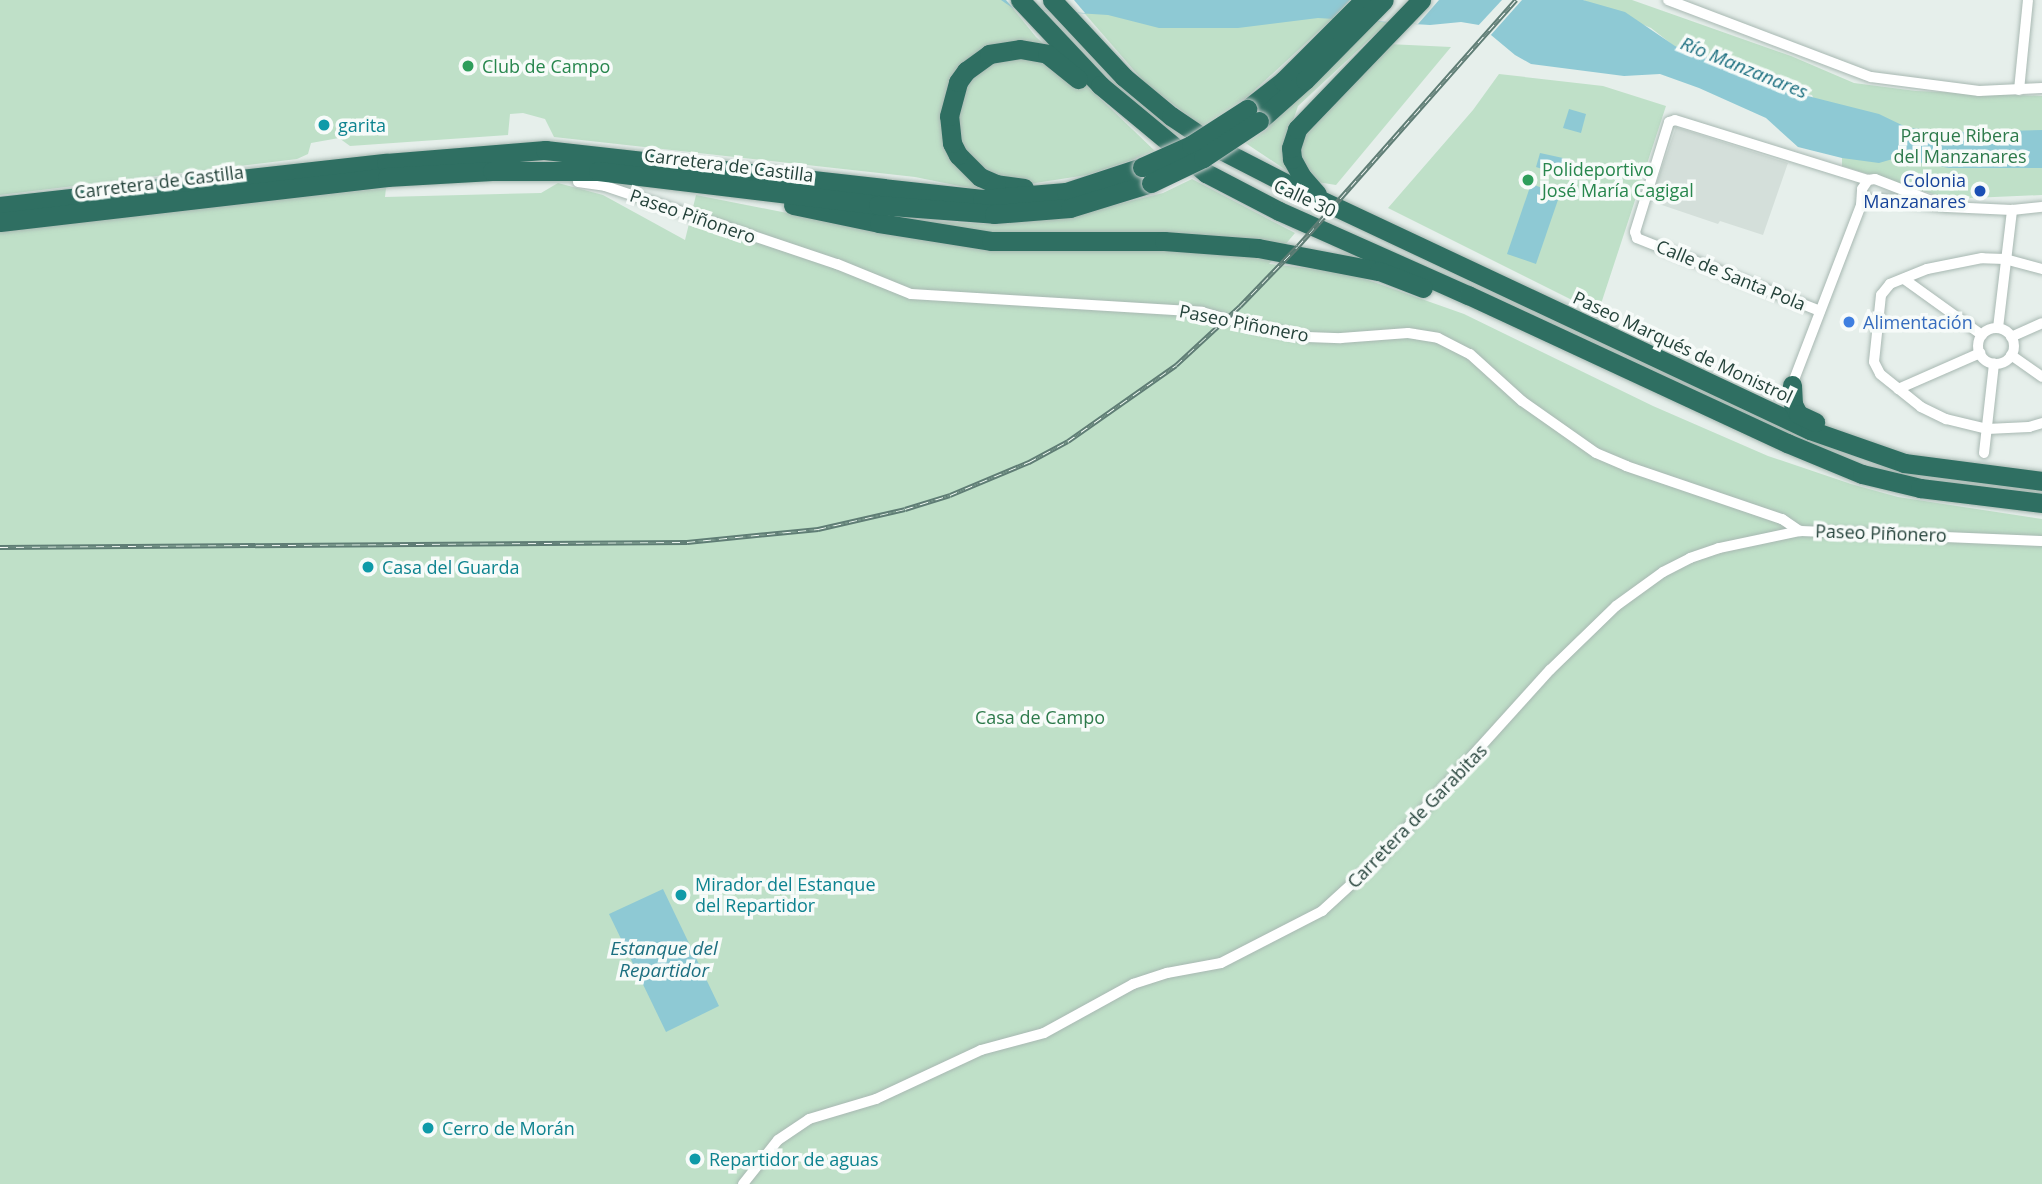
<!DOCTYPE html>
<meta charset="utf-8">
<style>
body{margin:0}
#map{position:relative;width:2042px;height:1184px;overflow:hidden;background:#e6efeb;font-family:"Open Sans",sans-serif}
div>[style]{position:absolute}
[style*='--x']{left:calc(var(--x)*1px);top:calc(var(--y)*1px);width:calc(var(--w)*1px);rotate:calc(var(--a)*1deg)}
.built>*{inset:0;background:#d4dfda}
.green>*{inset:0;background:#bfe0c8}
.water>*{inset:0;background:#8ec9d4}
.pier>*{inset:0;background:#e6efeb}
.roads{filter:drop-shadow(0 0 2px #a8b8b2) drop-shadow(0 0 2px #a8b8b2)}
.street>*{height:10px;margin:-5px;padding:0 5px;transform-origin:5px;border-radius:5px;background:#fff}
.street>.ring{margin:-5px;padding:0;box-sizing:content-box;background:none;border:10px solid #fff;border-radius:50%}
.highway>*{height:19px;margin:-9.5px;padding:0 9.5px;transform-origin:9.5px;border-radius:9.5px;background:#2f6f62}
.rail>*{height:5px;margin-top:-2.5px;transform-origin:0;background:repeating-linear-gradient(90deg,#f7fbf9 0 8px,#5f7d75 0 16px);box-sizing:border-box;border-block:2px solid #5f7d75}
.bridges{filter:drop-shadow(0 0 2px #c2cac8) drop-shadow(0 0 2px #c2cac8)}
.highway-bridge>*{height:19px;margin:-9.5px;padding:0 9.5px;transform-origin:9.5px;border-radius:9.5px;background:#2f6f62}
.dots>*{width:19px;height:19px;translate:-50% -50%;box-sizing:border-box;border:4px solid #f7fbf9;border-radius:50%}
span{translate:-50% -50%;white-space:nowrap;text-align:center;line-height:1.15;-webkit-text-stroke:7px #f7fbf9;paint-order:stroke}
.leisure-label{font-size:18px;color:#27864d}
.left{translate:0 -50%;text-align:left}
.culture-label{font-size:18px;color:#0d838f}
.park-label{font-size:18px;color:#2d7a4b}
.street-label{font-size:18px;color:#24423a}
.transit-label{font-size:18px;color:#164399}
.right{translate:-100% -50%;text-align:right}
.shop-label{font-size:18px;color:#366cbe}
.water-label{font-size:19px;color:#1c6f80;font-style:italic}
</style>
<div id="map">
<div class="built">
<i style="clip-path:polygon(1676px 127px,1788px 163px,1763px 235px,1720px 221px,1718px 224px,1650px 201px)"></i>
</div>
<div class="green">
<i style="clip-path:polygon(0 0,1006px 0,1036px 37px,1156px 152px,1087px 175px,984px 191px,915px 177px,554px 137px,545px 119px,523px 113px,510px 114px,508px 135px,350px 146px,339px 138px,311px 143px,308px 154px,297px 159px,0 195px)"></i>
<i style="clip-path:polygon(1073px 0,1333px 18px,1234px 109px,1203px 127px,1145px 83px)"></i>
<i style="clip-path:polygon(1583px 0,1632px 0,1791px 56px,1854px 83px,1916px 91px,2042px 96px,2042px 195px,1949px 199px,1842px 166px,1842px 158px,1812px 95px,1773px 87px,1703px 55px,1674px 46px,1651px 28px)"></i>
<i style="clip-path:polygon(1376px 21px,1388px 22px,1298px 106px,1286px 141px,1289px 172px,1244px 142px)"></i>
<i style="clip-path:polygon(1388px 44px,1451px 47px,1336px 185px,1317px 182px,1301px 158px,1303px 138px,1317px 116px)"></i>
<i style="clip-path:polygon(1499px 74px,1603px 86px,1666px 106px,1598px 313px,1388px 208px,1473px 110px)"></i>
<i style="clip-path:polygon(1192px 179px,1295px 233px,1269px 264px,1348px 273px,1464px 314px,1653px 406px,1768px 456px,1851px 484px,1898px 497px,2042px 519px,2042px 1184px,0 1184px,0 230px,386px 188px,385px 197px,541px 193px,558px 183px,603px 195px,685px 240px,696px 195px,863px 228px,928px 221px,986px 224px,1078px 214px,1163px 193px)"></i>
</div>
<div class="water">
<i style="clip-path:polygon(1001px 0,1583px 0,1625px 12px,1675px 46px,1703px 55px,1772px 87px,1879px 114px,1908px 128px,1963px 132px,2042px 130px,2042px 168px,1949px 168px,1896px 158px,1879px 163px,1842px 158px,1798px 147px,1766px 118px,1699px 88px,1660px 74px,1624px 76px,1531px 64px,1515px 55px,1479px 25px,1461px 22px,1430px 25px,1318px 18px,1238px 28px,1159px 28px,1108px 15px,1014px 9px)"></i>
<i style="clip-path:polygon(1569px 109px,1586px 114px,1581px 133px,1563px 128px)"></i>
<i style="clip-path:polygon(1540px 153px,1563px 158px,1557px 174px,1536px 167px)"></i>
<i style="clip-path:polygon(1531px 184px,1560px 194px,1536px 264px,1507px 254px)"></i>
<i style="clip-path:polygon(663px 889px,719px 1006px,666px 1032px,609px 914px)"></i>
</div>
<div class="pier">
<i style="clip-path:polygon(1006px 0,1074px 0,1085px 13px,1014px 9px)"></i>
<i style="clip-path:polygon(1350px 0,1439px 0,1418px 24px,1333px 18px)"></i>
<i style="clip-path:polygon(1502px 0,1522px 0,1489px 37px,1476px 28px)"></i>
</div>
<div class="roads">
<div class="street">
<i style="--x:1668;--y:0;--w:217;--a:20.8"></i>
<i style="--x:1871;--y:77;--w:109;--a:7.4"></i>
<i style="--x:1979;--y:91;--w:63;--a:-2.7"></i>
<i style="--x:2019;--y:90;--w:90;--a:-84.3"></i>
<i style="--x:578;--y:182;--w:27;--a:8"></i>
<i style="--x:605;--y:186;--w:245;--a:18.6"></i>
<i style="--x:837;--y:264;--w:80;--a:22.1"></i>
<i style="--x:911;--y:294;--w:292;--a:3.5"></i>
<i style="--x:1202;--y:312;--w:52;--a:15.6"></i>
<i style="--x:1252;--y:326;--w:56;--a:11.3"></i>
<i style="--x:1307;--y:337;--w:34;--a:2"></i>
<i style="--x:1341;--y:338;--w:67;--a:-4.3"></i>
<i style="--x:1408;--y:333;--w:30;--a:9"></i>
<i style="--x:1438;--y:338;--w:36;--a:27"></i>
<i style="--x:1470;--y:354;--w:70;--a:42.1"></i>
<i style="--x:1522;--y:401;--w:90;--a:35.1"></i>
<i style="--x:1596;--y:453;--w:33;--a:23"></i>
<i style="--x:1626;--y:466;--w:165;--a:18.8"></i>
<i style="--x:1782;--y:519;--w:22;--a:34"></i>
<i style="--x:1800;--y:531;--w:242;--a:2.4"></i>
<i style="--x:1864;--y:197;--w:11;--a:27"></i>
<i style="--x:1874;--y:202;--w:8;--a:-23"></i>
<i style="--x:1881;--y:199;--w:66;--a:6.9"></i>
<i style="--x:1947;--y:207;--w:65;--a:2.6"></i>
<i style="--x:2012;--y:210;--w:30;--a:-6"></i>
<i style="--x:2042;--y:269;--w:38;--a:-165"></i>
<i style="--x:2005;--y:259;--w:23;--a:-178"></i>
<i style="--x:1982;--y:258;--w:56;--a:168.7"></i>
<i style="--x:1927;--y:269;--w:40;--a:158"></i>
<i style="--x:1890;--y:284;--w:14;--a:129"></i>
<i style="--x:1881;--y:295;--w:67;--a:96"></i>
<i style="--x:1874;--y:362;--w:13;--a:63"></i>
<i style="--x:1880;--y:374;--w:53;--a:38.8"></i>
<i style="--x:1921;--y:407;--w:28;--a:26"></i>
<i style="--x:1946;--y:419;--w:42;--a:13.7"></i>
<i style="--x:1987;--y:429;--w:42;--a:-2.7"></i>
<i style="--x:2029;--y:427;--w:14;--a:-17"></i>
<i style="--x:1904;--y:279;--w:96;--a:35.7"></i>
<i style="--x:1820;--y:311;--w:197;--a:-158.3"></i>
<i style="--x:1637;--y:238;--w:6;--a:-108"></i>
<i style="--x:1635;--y:232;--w:115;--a:-72.8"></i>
<i style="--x:1669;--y:122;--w:6;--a:-18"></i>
<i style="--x:1675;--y:120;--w:202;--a:17.3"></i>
<i style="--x:1868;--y:180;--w:7;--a:-8"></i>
<i style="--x:1875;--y:179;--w:77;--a:21.3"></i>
<i style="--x:1998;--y:328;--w:119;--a:-83.2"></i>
<i class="ring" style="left:1978px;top:328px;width:26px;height:26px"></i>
<i style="--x:2011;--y:337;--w:34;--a:-24"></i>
<i style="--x:2011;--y:355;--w:38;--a:35"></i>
<i style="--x:1792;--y:385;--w:193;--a:-69"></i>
<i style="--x:1861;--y:205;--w:16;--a:-86"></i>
<i style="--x:1862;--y:189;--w:11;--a:-56"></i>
<i style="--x:1898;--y:389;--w:90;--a:-23.7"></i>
<i style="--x:1984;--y:453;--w:90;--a:-83.6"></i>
<i style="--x:743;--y:1184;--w:56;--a:-51.5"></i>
<i style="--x:778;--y:1140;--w:37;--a:-34"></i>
<i style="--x:809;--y:1119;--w:70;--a:-16.6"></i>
<i style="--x:876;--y:1099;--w:116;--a:-25"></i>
<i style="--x:981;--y:1050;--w:65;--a:-15.1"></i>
<i style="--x:1044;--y:1033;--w:102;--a:-28.8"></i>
<i style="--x:1133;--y:984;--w:36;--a:-18"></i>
<i style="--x:1167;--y:973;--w:55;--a:-10.5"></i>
<i style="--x:1221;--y:963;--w:114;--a:-27.2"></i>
<i style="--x:1322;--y:911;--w:77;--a:-42.4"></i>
<i style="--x:1379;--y:859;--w:255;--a:-47.9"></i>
<i style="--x:1550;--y:670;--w:92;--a:-44.1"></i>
<i style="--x:1616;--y:606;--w:58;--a:-35.9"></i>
<i style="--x:1663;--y:572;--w:30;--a:-27"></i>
<i style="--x:1690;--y:558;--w:31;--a:-19"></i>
<i style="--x:1719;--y:548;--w:83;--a:-11.9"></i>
</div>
<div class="highway">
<i style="--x:1020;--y:0;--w:117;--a:46.7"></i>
<i style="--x:1100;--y:85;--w:138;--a:39.7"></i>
<i style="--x:1206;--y:173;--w:82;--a:27.5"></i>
<i style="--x:1279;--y:211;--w:207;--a:24"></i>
<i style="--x:1468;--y:295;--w:352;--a:24.9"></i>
<i style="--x:1787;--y:443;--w:81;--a:22.5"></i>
<i style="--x:1862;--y:474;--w:60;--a:13.6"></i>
<i style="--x:1920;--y:488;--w:123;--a:7"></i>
<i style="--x:1052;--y:0;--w:105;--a:46.9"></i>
<i style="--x:1124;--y:77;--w:61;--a:39.7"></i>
<i style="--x:1171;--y:116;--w:63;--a:33.9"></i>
<i style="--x:1223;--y:151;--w:76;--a:27.2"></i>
<i style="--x:1291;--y:186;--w:573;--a:25.18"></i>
<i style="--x:1810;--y:430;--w:100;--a:19.3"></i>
<i style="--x:1904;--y:463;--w:139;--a:7.4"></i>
<i style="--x:1247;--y:109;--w:46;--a:-37.9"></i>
<i style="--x:1283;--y:81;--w:115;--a:-45"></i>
<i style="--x:1259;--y:121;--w:62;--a:-41.7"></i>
<i style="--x:1305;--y:80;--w:112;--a:-45.4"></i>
<i style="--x:1024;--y:188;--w:28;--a:-172"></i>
<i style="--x:996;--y:184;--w:17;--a:-156"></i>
<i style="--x:980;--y:177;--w:31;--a:-135"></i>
<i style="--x:958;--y:155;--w:13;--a:-117"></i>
<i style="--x:952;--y:143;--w:27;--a:-96"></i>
<i style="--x:949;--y:116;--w:35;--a:-75"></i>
<i style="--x:958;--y:82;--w:14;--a:-54"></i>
<i style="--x:966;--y:71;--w:29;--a:-36"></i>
<i style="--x:989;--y:54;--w:31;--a:-9"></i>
<i style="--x:1020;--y:49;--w:27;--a:10"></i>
<i style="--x:1047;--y:54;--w:40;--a:39"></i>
<i style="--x:1317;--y:194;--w:23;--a:-131"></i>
<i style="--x:1302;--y:177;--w:21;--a:-119"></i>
<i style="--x:1292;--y:159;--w:11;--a:-95"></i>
<i style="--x:1291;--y:148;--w:20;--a:-72"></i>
<i style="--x:1297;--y:129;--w:179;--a:-46.1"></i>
<i style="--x:793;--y:205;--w:88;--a:11.8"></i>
<i style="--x:879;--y:223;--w:113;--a:9.1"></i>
<i style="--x:991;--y:241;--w:173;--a:0"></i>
<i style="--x:1164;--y:241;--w:94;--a:4.3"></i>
<i style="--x:1258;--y:248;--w:123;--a:10.8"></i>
<i style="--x:1379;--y:271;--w:47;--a:21.1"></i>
<i style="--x:0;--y:206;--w:388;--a:-6.4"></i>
<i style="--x:386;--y:163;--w:160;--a:-4.7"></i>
<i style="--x:545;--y:150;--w:440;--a:6.4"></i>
<i style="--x:982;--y:199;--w:84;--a:-4.8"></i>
<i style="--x:1066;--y:192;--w:80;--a:-18.2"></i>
<i style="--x:0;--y:222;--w:390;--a:-6.6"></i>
<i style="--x:387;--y:177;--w:105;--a:-3.3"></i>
<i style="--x:492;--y:171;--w:106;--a:0"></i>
<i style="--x:598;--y:171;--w:282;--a:6.9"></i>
<i style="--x:878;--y:205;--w:116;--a:4.4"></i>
<i style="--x:994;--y:214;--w:76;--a:-4.5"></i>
<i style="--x:1070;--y:208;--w:85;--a:-17.2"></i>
<i style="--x:1792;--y:385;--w:19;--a:87"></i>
<i style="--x:1793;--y:404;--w:11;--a:63"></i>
<i style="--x:1798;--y:414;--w:19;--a:25"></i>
</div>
</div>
<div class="rail">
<i style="--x:0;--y:547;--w:687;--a:-0.42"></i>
<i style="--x:687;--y:542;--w:132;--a:-5.7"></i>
<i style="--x:818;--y:529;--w:89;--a:-12.9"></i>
<i style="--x:905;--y:509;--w:47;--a:-17.3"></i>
<i style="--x:950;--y:495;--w:86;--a:-22.7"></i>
<i style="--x:1029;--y:462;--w:44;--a:-28.3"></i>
<i style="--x:1068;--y:441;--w:132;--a:-35.1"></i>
<i style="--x:1176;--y:365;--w:87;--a:-42.7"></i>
<i style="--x:1240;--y:306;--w:83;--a:-46"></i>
<i style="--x:1298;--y:246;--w:329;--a:-48.5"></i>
</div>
<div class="bridges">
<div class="highway-bridge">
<i style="--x:1142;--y:167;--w:54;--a:-24.2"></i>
<i style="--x:1191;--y:145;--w:67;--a:-32.7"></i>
<i style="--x:1151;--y:183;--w:58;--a:-25.7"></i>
<i style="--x:1203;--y:158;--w:67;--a:-33.5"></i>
</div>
</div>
<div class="dots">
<i style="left:468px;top:66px;background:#2e9e5b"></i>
<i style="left:324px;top:125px;background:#0f9aa8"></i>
<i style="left:1528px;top:180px;background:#2e9e5b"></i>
<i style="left:1980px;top:191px;background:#1a4fb4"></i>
<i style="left:1849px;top:322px;background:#3f7fe0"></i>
<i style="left:368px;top:567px;background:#0f9aa8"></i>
<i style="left:681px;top:895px;background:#0f9aa8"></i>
<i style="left:428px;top:1128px;background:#0f9aa8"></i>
<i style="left:695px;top:1159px;background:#0f9aa8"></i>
</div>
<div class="leisure-label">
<span class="left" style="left:482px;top:66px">Club de Campo</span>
<span class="left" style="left:1542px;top:180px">Polideportivo<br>José María Cagigal</span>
</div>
<div class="culture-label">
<span class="left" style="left:338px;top:125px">garita</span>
<span class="left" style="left:382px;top:567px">Casa del Guarda</span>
<span class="left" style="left:695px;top:895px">Mirador del Estanque<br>del Repartidor</span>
<span class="left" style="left:442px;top:1128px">Cerro de Morán</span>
<span class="left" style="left:709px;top:1159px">Repartidor de aguas</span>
</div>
<div class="park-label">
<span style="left:1960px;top:146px">Parque Ribera<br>del Manzanares</span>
<span style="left:1040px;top:717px">Casa de Campo</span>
</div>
<div class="street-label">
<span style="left:729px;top:165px;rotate:7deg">Carretera de Castilla</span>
<span style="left:159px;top:182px;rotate:-7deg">Carretera de Castilla</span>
<span style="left:1305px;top:198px;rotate:25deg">Calle 30</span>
<span style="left:693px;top:216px;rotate:19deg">Paseo Piñonero</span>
<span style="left:1731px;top:275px;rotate:22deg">Calle de Santa Pola</span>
<span style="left:1244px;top:323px;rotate:11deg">Paseo Piñonero</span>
<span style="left:1683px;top:347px;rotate:25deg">Paseo Marqués de Monistrol</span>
<span style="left:1881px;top:533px;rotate:2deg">Paseo Piñonero</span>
<span style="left:1417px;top:816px;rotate:-46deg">Carretera de Garabitas</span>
</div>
<div class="transit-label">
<span class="right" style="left:1966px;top:191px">Colonia<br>Manzanares</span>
</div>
<div class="shop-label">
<span class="left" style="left:1863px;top:322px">Alimentación</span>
</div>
<div class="water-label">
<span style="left:1744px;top:68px;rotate:22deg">Río Manzanares</span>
<span style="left:664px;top:960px">Estanque del<br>Repartidor</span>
</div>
</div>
